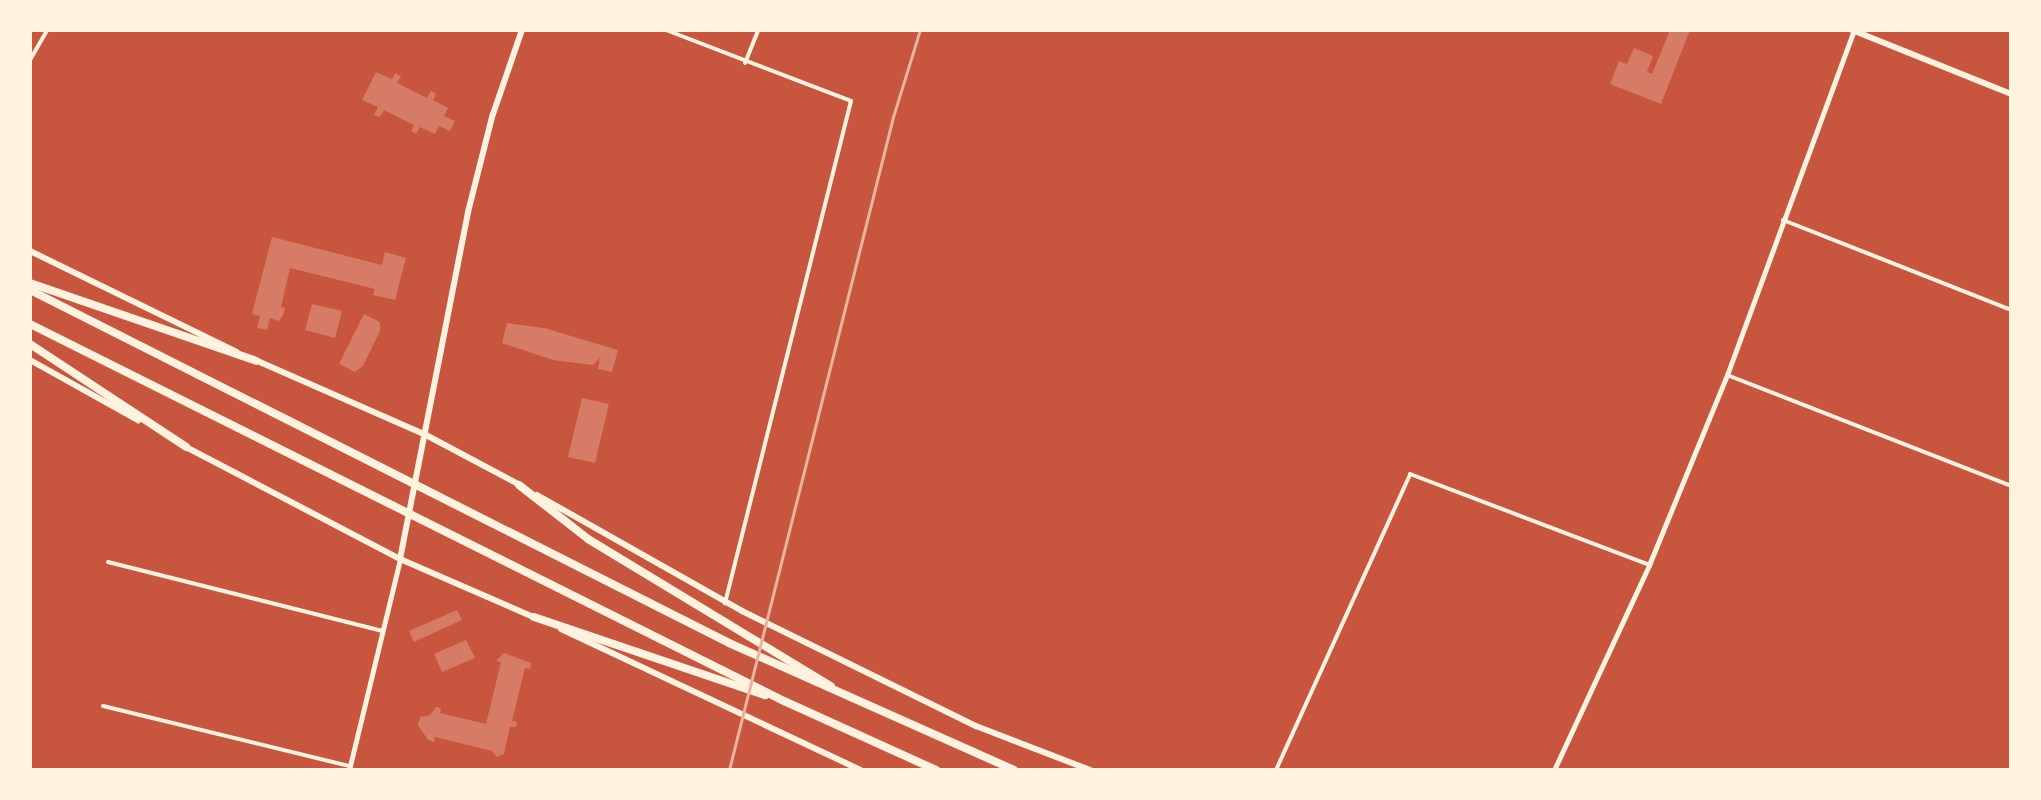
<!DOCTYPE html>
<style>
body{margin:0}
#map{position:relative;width:2041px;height:800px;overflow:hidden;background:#c8553d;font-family:Montserrat,sans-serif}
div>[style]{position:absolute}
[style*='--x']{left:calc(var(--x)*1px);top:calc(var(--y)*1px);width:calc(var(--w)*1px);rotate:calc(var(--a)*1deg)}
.building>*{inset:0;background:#d67c66}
.minor>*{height:4px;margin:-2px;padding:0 2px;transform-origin:2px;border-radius:2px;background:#fff3e0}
.tertiary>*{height:5px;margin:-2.5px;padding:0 2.5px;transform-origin:2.5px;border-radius:2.5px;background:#fff3e0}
.secondary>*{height:6px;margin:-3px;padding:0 3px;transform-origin:3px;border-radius:3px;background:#fff3e0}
.motorway>*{height:8px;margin:-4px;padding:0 4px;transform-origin:4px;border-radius:4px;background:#fff3e0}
.rail>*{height:2.5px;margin:-1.25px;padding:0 1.25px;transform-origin:1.25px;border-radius:1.25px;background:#e9b49f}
span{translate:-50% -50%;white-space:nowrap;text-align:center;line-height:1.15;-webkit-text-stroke:8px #fff3e0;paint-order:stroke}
.frame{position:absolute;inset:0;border:32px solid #fff3e0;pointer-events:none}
</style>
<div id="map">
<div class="building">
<i style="clip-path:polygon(1670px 30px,1690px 30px,1661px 104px,1610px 84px,1619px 61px,1627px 64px,1634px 48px,1653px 56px,1647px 72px,1652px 74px)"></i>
<i style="clip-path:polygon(376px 72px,392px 79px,395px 73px,401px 76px,397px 83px,427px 98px,431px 91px,436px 94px,433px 100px,448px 108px,444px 116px,455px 121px,450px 131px,439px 126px,435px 134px,420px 127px,416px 134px,411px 131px,414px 125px,384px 110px,380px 117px,374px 115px,378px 107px,362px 100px)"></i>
<i style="clip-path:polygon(272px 237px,382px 265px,385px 252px,406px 258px,395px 300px,373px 295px,375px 289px,290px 268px,281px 307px,285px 308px,283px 315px,279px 321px,270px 318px,267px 330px,257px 328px,260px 316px,252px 314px)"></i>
<i style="clip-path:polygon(312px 304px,342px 311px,335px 338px,305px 330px)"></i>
<i style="clip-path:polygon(364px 314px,380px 322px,380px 331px,363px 366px,355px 372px,339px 364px)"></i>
<i style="clip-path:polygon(507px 323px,544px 328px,618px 350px,612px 372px,598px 369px,600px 358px,593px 365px,553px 360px,502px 343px)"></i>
<i style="clip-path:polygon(582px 398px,609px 404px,595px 463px,568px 457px)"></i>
<i style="clip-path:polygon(457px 610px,462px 620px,414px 642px,409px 631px)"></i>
<i style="clip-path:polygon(466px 640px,475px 658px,442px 672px,434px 654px)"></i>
<i style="clip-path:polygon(504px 653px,531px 663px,530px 669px,525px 668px,512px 721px,517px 722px,516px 727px,510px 727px,504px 754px,497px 757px,492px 751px,435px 737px,434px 742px,428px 740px,418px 725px,420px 717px,430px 715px,436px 707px,441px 708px,440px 713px,486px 724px,501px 662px,496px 661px)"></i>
</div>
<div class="minor">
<i style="--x:666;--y:30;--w:198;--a:21"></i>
<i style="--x:851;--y:101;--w:518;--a:104.09"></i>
<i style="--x:30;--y:60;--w:34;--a:-60"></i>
<i style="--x:745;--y:63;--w:35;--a:-68"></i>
<i style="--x:1783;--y:220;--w:245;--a:21.5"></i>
<i style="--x:1727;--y:375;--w:305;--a:21.3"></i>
<i style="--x:108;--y:562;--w:283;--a:14.1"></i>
<i style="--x:103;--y:706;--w:254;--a:13.7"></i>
<i style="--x:1276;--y:770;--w:325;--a:-65.6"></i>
<i style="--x:1410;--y:474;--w:256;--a:20.8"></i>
</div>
<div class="tertiary">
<i style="--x:349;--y:770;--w:217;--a:-76.4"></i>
<i style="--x:1554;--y:770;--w:226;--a:-65.1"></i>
<i style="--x:1649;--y:565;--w:205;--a:-67.7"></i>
<i style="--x:1727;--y:375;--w:368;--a:-69.8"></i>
</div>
<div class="secondary">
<i style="--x:1852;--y:30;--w:171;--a:21.9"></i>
<i style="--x:30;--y:251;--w:230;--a:26"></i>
<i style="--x:253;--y:359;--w:189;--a:23.7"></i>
<i style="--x:426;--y:435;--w:109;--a:28"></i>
<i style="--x:30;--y:360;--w:124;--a:29.1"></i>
<i style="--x:184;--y:446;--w:244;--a:27.6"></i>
<i style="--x:400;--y:559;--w:148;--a:23.5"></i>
<i style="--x:537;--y:495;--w:236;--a:29.5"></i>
<i style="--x:742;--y:611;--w:261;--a:26.2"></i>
<i style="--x:976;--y:726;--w:122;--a:21.1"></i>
<i style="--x:400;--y:559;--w:354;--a:-78.9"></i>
<i style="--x:468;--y:212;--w:98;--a:-75.8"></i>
<i style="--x:492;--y:117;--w:92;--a:-71"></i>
<i style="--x:561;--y:629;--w:331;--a:25.2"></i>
</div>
<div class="motorway">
<i style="--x:30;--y:283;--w:239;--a:19"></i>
<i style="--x:30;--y:290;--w:783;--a:26.79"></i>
<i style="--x:729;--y:643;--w:312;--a:24"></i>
<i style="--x:30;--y:324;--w:843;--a:26.57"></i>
<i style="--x:784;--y:701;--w:167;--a:24.4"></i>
<i style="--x:30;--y:344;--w:187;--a:33.4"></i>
<i style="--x:519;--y:485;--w:88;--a:38"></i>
<i style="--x:588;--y:539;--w:284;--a:31.2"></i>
<i style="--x:534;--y:617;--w:244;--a:18.7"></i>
</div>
<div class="rail">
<i style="--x:729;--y:770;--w:673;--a:-75.9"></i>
<i style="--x:893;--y:117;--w:91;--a:-72.8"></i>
</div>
<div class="frame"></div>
</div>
